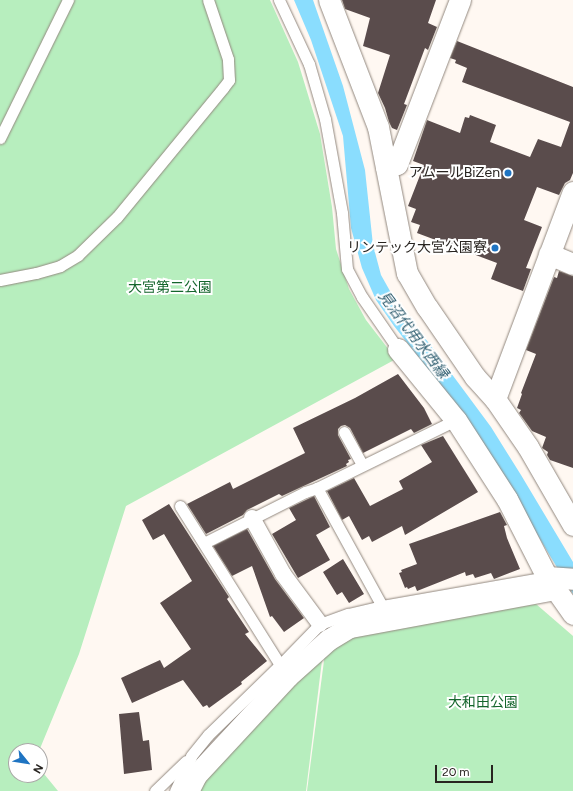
<!DOCTYPE html>
<meta charset="utf-8">
<style>
body{margin:0}
#map{position:relative;width:573px;height:791px;overflow:hidden;background:#fff8f2;font-family:Figtree,"Noto Sans JP",sans-serif}
div>[style]{position:absolute}
[style*='--x']{left:calc(var(--x)*1px);top:calc(var(--y)*1px);width:calc(var(--w)*1px);rotate:calc(var(--a)*1deg)}
.green>*{inset:0;background:#b7eebe}
.water>*{inset:0;background:#8addfe}
.building>*{inset:0;background:#5a4c4c}
.roads{filter:drop-shadow(0 0 1px #92887f) drop-shadow(0 0 1px #92887f)}
.service>*{height:11px;margin:-5.5px;padding:0 5.5px;transform-origin:5.5px;border-radius:5.5px;background:#fff}
.pedestrian>*{height:16px;margin:-8px;padding:0 8px;transform-origin:8px;border-radius:8px;background:#fff}
.minor>*{height:21px;margin:-10.5px;padding:0 10.5px;transform-origin:10.5px;border-radius:10.5px;background:#fff}
.dots>*{width:11px;height:11px;translate:-50% -50%;box-sizing:border-box;border:2px solid #fff;border-radius:50%}
span{translate:-50% -50%;white-space:nowrap;text-align:center;line-height:1.15;-webkit-text-stroke:4px #fff;paint-order:stroke}
.poi-label{font-size:14px;color:#282420}
.right{translate:-100% -50%;text-align:right}
.park-label{font-size:14px;color:#14652c}
.water-label{font-size:15px;color:#2e5d6f;font-style:italic}
.north{position:absolute;left:8px;top:743px;width:40px;height:40px;box-sizing:border-box;background:#fff;border:1px solid #a9a7a6;border-radius:50%;rotate:120deg;font-size:11px;font-weight:700;line-height:16px;text-align:center;color:#282420}
.north::after{content:'';display:block;margin:auto;width:14px;height:18px;background:#1f74c2;clip-path:polygon(50% 0,100% 100%,50% 72%,0 100%)}
.scale{position:absolute;left:435px;top:765px;width:58px;height:18px;box-sizing:border-box;border:2px solid #282420;border-top:0;padding-left:5px;font-size:12px;line-height:14px;white-space:nowrap;color:#282420;-webkit-text-stroke:3px #fff;paint-order:stroke}
</style>
<div id="map">
<div class="green">
<i style="clip-path:polygon(0 0,270px 0,298px 62px,320px 134px,332px 207px,336px 249px,349px 289px,366px 320px,396px 359px,126px 506px,79px 654px,39px 751px,16px 751px,16px 775px,40px 775px,40px 769px,58px 791px,0 791px)"></i>
<i style="clip-path:polygon(536px 604px,573px 636px,573px 791px,307px 791px,325px 653px,349px 635px)"></i>
<i style="clip-path:polygon(323px 652px,306px 791px,196px 791px,203px 776px)"></i>
</div>
<div class="water">
<i style="clip-path:polygon(294px 0,313px 0,343px 86px,365px 170px,373px 245px,381px 275px,399px 307px,428px 342px,491px 427px,521px 475px,573px 562px,573px 594px,470px 423px,394px 326px,376px 300px,362px 268px,351px 228px,343px 136px,311px 40px)"></i>
</div>
<div class="building">
<i style="clip-path:polygon(342px 0,436px 0,428px 23px,437px 27px,428px 50px,425px 48px,404px 104px,407px 105px,397px 130px,392px 128px,389px 122px,385px 108px,378px 93px,390px 55px,363px 46px,370px 18px,345px 9px)"></i>
<i style="clip-path:polygon(457px 41px,573px 87px,573px 173px,570px 180px,565px 183px,559px 195px,537px 187px,524px 220px,542px 227px,526px 268px,531px 269px,523px 291px,491px 279px,497px 263px,417px 233px,420px 225px,411px 222px,416px 209px,408px 206px,424px 165px,413px 161px,427px 120px,460px 133px,465px 117px,469px 118px,470px 115px,496px 125px,490px 142px,530px 157px,538px 139px,561px 147px,570px 122px,462px 82px,467px 68px,455px 63px,456px 60px,450px 58px)"></i>
<i style="clip-path:polygon(559px 271px,573px 276px,573px 468px,550px 460px,547px 455px,548px 452px,542px 448px,546px 437px,532px 431px,519px 413px,521px 410px,517px 408px,522px 394px,521px 393px,536px 354px,526px 350px,554px 277px,557px 278px)"></i>
<i style="clip-path:polygon(398px 374px,424px 408px,432px 424px,414px 433px,411px 429px,363px 453px,350px 428px,345px 425px,341px 426px,338px 429px,338px 435px,351px 459px,348px 460px,349px 462px,346px 464px,347px 466px,282px 496px,279px 494px,247px 510px,243px 515px,206px 534px,187px 504px,230px 482px,233px 489px,305px 453px,293px 428px,355px 398px)"></i>
<i style="clip-path:polygon(443px 436px,478px 492px,405px 535px,402px 526px,372px 542px,369px 536px,362px 540px,349px 516px,342px 520px,327px 491px,354px 478px,370px 506px,403px 489px,399px 481px,432px 462px,421px 445px)"></i>
<i style="clip-path:polygon(314px 496px,330px 527px,316px 535px,330px 560px,298px 578px,272px 534px,296px 520px,289px 508px)"></i>
<i style="clip-path:polygon(169px 504px,229px 597px,227px 599px,249px 632px,245px 634px,267px 661px,241px 682px,242px 684px,209px 708px,207px 705px,203px 707px,183px 680px,132px 703px,121px 678px,160px 660px,164px 668px,191px 649px,160px 603px,192px 581px,164px 534px,153px 540px,142px 520px)"></i>
<i style="clip-path:polygon(500px 512px,507px 525px,504px 526px,507px 538px,520px 569px,494px 579px,491px 573px,475px 578px,473px 574px,466px 576px,465px 572px,417px 591px,415px 586px,408px 589px,407px 587px,405px 588px,399px 573px,402px 572px,401px 570px,417px 564px,409px 544px)"></i>
<i style="clip-path:polygon(247px 529px,275px 579px,304px 618px,284px 632px,272px 616px,270px 617px,252px 566px,232px 576px,213px 546px)"></i>
<i style="clip-path:polygon(343px 559px,364px 594px,349px 603px,342px 592px,337px 595px,323px 572px)"></i>
<i style="clip-path:polygon(139px 712px,143px 741px,149px 740px,152px 770px,124px 774px,119px 714px)"></i>
</div>
<div class="roads">
<div class="service">
<i style="--x:279;--y:0;--w:71;--a:64.9"></i>
<i style="--x:309;--y:64;--w:57;--a:73.8"></i>
<i style="--x:325;--y:119;--w:96;--a:79.7"></i>
<i style="--x:342;--y:213;--w:56;--a:84.9"></i>
<i style="--x:347;--y:269;--w:32;--a:62"></i>
<i style="--x:362;--y:297;--w:63;--a:55.3"></i>
<i style="--x:0;--y:138;--w:154;--a:-63.8"></i>
<i style="--x:0;--y:280;--w:37;--a:-11"></i>
<i style="--x:36;--y:273;--w:25;--a:-16"></i>
<i style="--x:60;--y:266;--w:21;--a:-31"></i>
<i style="--x:78;--y:255;--w:54;--a:-44.3"></i>
<i style="--x:117;--y:217;--w:167;--a:-50.6"></i>
<i style="--x:223;--y:88;--w:10;--a:-53"></i>
<i style="--x:229;--y:80;--w:21;--a:-93"></i>
<i style="--x:228;--y:59;--w:62;--a:-108.7"></i>
<i style="--x:344;--y:432;--w:38;--a:61"></i>
<i style="--x:180;--y:506;--w:188;--a:57.8"></i>
<i style="--x:280;--y:665;--w:57;--a:-45.7"></i>
<i style="--x:320;--y:624;--w:30;--a:-20"></i>
<i style="--x:348;--y:614;--w:35;--a:-13"></i>
<i style="--x:382;--y:606;--w:168;--a:-10"></i>
<i style="--x:204;--y:543;--w:113;--a:-26.8"></i>
<i style="--x:305;--y:492;--w:13;--a:-18"></i>
<i style="--x:382;--y:606;--w:135;--a:-118.8"></i>
<i style="--x:317;--y:488;--w:155;--a:-26.1"></i>
<i style="--x:155;--y:791;--w:43;--a:-44.1"></i>
<i style="--x:175;--y:791;--w:38;--a:-65"></i>
<i style="--x:191;--y:756;--w:27;--a:-51"></i>
<i style="--x:208;--y:735;--w:100;--a:-44.2"></i>
</div>
<div class="pedestrian">
<i style="--x:252;--y:518;--w:64;--a:61"></i>
<i style="--x:283;--y:574;--w:62;--a:53.5"></i>
</div>
<div class="minor">
<i style="--x:329;--y:0;--w:136;--a:68.9"></i>
<i style="--x:378;--y:127;--w:149;--a:78.8"></i>
<i style="--x:407;--y:273;--w:39;--a:60"></i>
<i style="--x:427;--y:307;--w:85;--a:55.6"></i>
<i style="--x:475;--y:377;--w:30;--a:48"></i>
<i style="--x:495;--y:399;--w:58;--a:55.5"></i>
<i style="--x:528;--y:447;--w:90;--a:60"></i>
<i style="--x:386;--y:167;--w:11;--a:-15"></i>
<i style="--x:397;--y:164;--w:176;--a:-69"></i>
<i style="--x:549;--y:254;--w:26;--a:23"></i>
<i style="--x:398;--y:349;--w:92;--a:50.8"></i>
<i style="--x:456;--y:420;--w:94;--a:57.2"></i>
<i style="--x:507;--y:499;--w:88;--a:62.9"></i>
<i style="--x:547;--y:577;--w:45;--a:54.9"></i>
<i style="--x:495;--y:399;--w:221;--a:-69.4"></i>
<i style="--x:547;--y:577;--w:26;--a:4"></i>
<i style="--x:188;--y:791;--w:18;--a:-63"></i>
<i style="--x:196;--y:775;--w:135;--a:-47.1"></i>
<i style="--x:288;--y:676;--w:54;--a:-42"></i>
<i style="--x:328;--y:640;--w:26;--a:-31"></i>
<i style="--x:350;--y:627;--w:208;--a:-10.5"></i>
</div>
</div>
<div class="dots">
<i style="left:508px;top:173px;background:#1f74c2"></i>
<i style="left:495px;top:248px;background:#1f74c2"></i>
</div>
<div class="poi-label">
<span class="right" style="left:500px;top:173px">アムールBiZen</span>
<span class="right" style="left:487px;top:248px">リンテック大宮公園寮</span>
</div>
<div class="park-label">
<span style="left:170px;top:288px">大宮第二公園</span>
<span style="left:483px;top:703px">大和田公園</span>
</div>
<div class="water-label">
<span style="left:413px;top:335px;rotate:53deg">見沼代用水西縁</span>
</div>
<div class="north">N</div>
<div class="scale">20 m</div>
</div>
